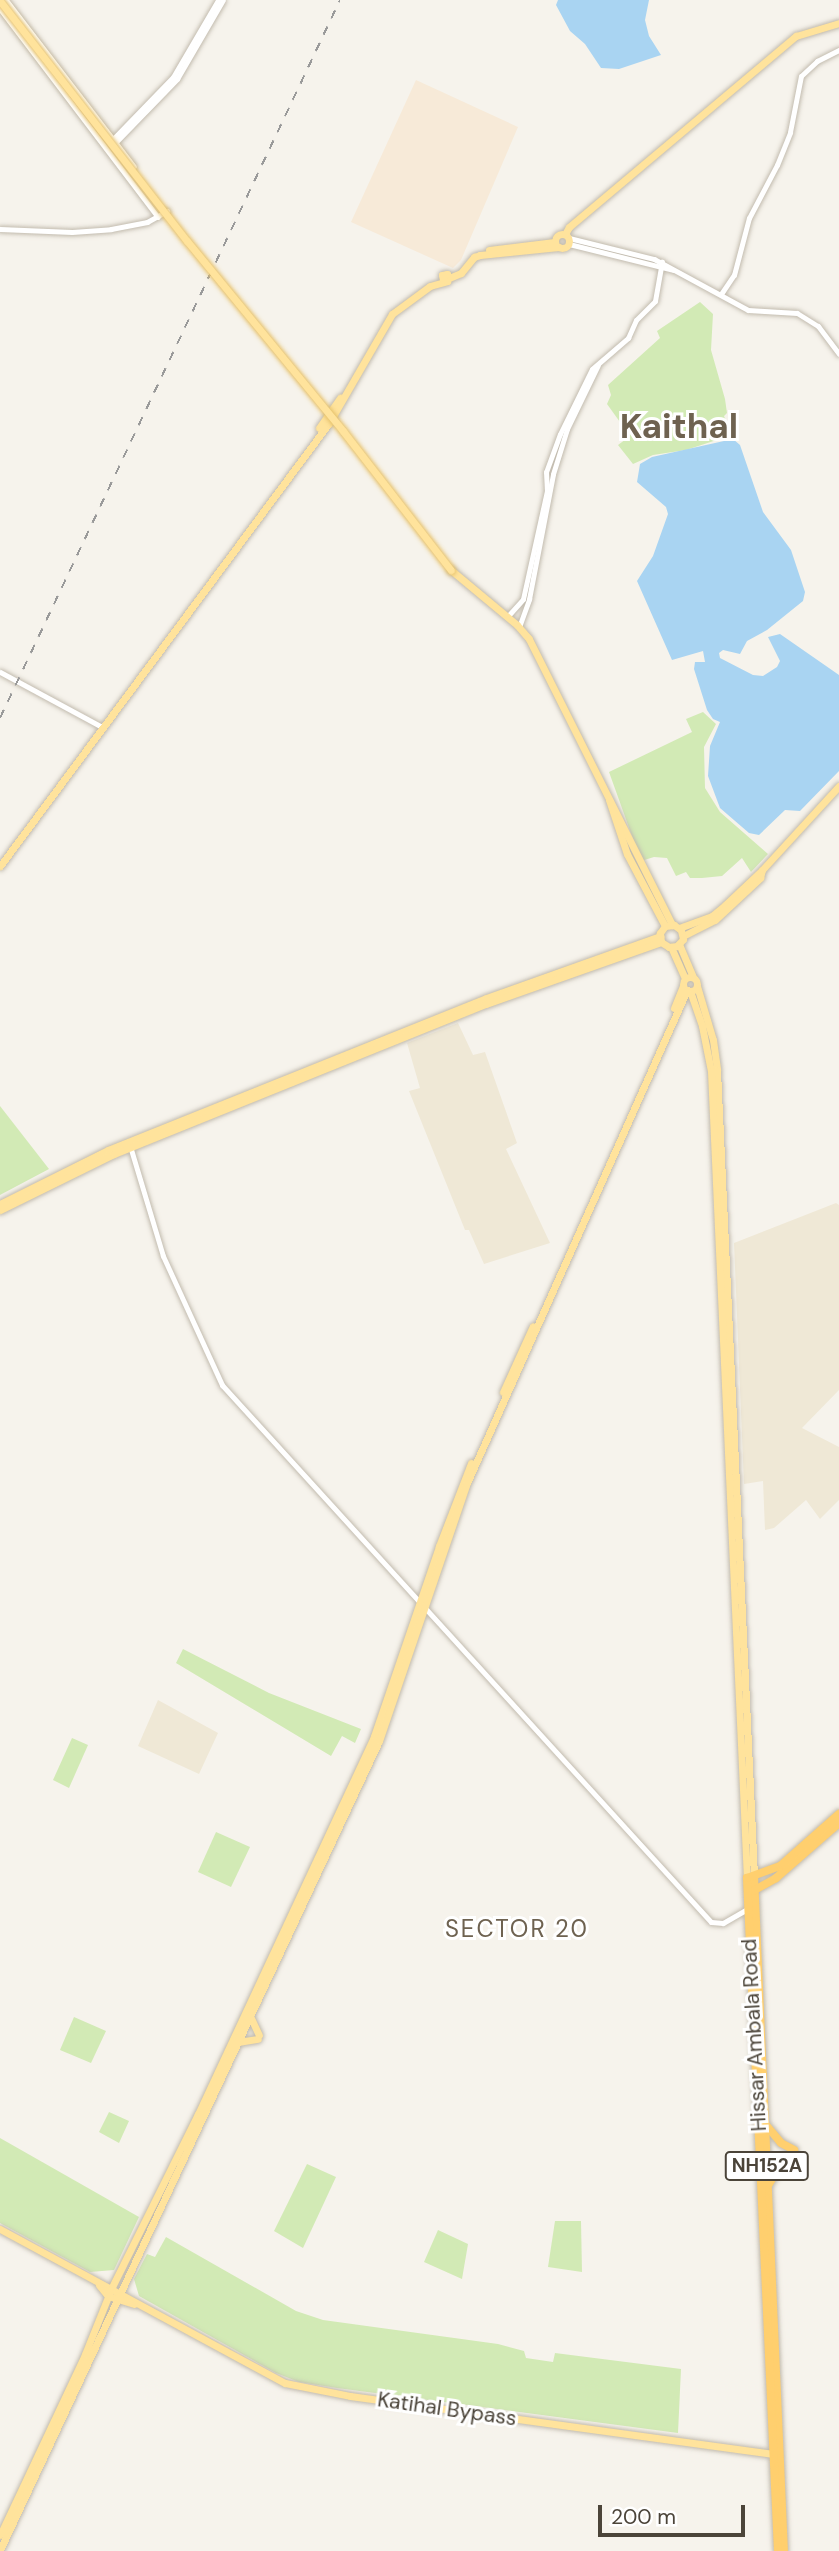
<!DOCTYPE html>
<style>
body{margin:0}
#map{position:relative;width:839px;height:2551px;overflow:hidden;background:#f6f3ec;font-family:"DM Sans",sans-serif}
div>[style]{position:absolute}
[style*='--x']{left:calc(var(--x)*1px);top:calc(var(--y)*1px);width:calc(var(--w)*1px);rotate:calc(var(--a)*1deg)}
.commercial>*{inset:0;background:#f7ead8}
.education>*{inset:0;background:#efe8d6}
.green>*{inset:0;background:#d2eab5}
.water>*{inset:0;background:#a9d4f2}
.roads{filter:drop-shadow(0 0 2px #c2bbae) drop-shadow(0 0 2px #c2bbae)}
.minor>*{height:5px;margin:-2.5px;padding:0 2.5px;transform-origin:2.5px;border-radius:2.5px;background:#fff}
.major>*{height:7px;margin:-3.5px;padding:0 3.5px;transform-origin:3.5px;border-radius:3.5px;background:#ffe39c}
.major>.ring{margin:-3.5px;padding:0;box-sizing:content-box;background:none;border:7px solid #ffe39c;border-radius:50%}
.highway>*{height:8px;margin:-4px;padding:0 4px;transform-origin:4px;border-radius:4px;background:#ffcf6e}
.rail>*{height:2px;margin-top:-1px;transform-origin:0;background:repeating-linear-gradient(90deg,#9a9a9a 0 9px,transparent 0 18px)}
.bridges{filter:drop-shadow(0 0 2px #e6c16a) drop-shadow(0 0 2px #e6c16a)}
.major-bridge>*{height:7px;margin:-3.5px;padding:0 3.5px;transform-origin:3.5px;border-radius:3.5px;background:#ffe39c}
span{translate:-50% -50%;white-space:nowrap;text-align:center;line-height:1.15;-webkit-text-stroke:6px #fff;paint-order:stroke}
.shield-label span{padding:2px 5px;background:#fff;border:2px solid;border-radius:5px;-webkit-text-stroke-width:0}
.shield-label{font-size:19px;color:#4b4439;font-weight:700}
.street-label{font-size:21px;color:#4b4439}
.quarter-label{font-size:24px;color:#6e6250;letter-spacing:2px}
.town-label{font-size:35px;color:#6e6250;font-weight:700}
.scale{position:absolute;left:598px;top:2505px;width:147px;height:32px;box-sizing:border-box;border:4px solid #4b4439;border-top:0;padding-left:9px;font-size:21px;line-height:24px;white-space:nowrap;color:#4b4439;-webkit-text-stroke:5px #fff;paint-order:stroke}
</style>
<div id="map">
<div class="commercial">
<i style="clip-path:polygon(416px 80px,518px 127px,461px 260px,453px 268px,351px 222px)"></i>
</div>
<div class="education">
<i style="clip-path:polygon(458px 1023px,473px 1055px,485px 1052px,517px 1143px,506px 1149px,550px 1243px,484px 1264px,469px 1230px,465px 1230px,409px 1091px,420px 1088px,407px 1043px)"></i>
<i style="clip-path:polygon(836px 1203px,839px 1205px,839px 1390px,802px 1428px,839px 1447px,839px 1500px,820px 1519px,806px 1500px,774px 1528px,765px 1530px,763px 1481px,744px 1484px,734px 1243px)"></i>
<i style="clip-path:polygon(158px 1700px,218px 1733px,199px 1774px,138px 1746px)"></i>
</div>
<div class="green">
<i style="clip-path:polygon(700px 302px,713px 314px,711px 350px,725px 399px,727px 413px,724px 416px,732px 435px,686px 450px,653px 455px,633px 464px,618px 445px,630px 436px,607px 404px,611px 395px,608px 385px,660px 338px,657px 331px)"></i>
<i style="clip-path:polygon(703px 712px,716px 724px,704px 747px,705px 788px,720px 812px,768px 854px,751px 872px,742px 858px,722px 876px,702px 878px,690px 878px,686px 872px,676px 876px,667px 858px,654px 857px,641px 861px,609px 772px,692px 732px,686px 719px)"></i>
<i style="clip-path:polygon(0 1106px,49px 1169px,0 1195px)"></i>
<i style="clip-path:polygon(183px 1649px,269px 1693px,361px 1729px,355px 1743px,342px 1736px,331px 1756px,176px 1663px)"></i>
<i style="clip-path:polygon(72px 1738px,88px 1745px,69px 1788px,53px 1780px)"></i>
<i style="clip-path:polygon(216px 1832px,250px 1847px,231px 1887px,198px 1872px)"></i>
<i style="clip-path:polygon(74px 2017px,106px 2031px,91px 2063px,60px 2050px)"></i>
<i style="clip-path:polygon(109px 2112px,129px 2121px,119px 2143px,99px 2132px)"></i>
<i style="clip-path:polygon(0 2138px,139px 2217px,114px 2270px,90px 2272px,0 2223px)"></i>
<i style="clip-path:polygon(307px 2164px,336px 2177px,303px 2248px,274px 2231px)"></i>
<i style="clip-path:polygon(555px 2221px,581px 2221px,582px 2272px,548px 2267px)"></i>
<i style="clip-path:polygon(438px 2230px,468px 2244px,462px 2279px,424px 2262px)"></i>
<i style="clip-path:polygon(166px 2237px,296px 2311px,323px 2320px,498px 2344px,524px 2351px,526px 2358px,553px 2362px,555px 2353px,681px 2369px,678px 2433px,337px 2388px,299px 2382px,276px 2373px,139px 2296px,134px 2279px,147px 2254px,155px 2257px)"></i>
</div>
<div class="water">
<i style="clip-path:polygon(558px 0,649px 0,645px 20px,649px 36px,661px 55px,619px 69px,601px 68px,585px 44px,570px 31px,556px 5px)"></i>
<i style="clip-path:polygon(733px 439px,740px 445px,763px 512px,791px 550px,805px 592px,803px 601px,767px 630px,747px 641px,740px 654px,723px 650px,719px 653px,720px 658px,753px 675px,763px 676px,777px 667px,780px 661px,768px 637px,780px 634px,839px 675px,839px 771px,800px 811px,785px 810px,759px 835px,749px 833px,720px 808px,708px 776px,710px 746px,720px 722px,713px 719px,707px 710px,694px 669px,695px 662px,705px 662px,703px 651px,672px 660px,637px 581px,653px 556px,668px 514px,666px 507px,637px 482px,640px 464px,652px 457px)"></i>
</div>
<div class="roads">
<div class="minor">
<i style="--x:6;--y:0;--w:210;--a:52.5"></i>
<i style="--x:0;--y:9;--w:261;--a:52.8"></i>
<i style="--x:112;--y:140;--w:88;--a:-45.9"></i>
<i style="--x:173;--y:77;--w:89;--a:-59.7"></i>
<i style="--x:114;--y:144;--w:91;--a:-45.9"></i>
<i style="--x:177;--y:79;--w:91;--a:-59.8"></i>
<i style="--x:0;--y:229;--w:72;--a:2.4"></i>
<i style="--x:72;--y:232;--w:39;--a:-4"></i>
<i style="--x:111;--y:229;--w:37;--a:-11"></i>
<i style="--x:147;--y:222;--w:23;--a:-29"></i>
<i style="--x:569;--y:238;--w:88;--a:13.9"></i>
<i style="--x:654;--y:259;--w:107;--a:28.5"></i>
<i style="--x:748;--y:310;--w:49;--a:3.5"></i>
<i style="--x:797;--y:313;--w:25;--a:32"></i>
<i style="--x:818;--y:326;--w:35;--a:53"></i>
<i style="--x:569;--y:244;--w:107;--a:14"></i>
<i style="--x:721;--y:294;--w:23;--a:-56"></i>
<i style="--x:734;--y:275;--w:59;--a:-75.3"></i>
<i style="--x:749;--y:218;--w:60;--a:-62.2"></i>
<i style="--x:777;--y:165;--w:35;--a:-68"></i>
<i style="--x:790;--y:132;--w:57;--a:-78.9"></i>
<i style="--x:801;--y:76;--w:22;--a:-43"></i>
<i style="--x:817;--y:61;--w:25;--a:-27"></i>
<i style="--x:507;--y:617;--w:24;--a:-48"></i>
<i style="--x:523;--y:599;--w:111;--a:-77.5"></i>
<i style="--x:547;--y:491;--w:19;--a:-93"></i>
<i style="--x:546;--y:472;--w:40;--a:-69.8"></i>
<i style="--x:560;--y:434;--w:72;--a:-63.8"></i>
<i style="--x:592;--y:369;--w:48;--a:-40.7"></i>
<i style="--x:628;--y:338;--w:20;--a:-66"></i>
<i style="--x:636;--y:320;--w:27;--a:-45"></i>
<i style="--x:655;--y:301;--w:40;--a:-80"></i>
<i style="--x:519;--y:627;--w:30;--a:-70"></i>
<i style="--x:529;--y:599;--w:127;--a:-79.1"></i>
<i style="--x:553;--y:474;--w:47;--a:-72.7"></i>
<i style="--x:567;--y:429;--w:71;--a:-64.2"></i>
<i style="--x:0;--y:672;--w:116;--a:28.3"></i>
<i style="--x:130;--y:1146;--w:115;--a:73.3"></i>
<i style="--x:163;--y:1256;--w:142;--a:65.4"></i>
<i style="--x:222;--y:1385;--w:726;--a:47.68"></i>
<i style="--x:711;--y:1922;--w:12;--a:5"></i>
<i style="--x:723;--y:1923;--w:30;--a:-30"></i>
</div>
<div class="major">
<i class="ring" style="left:555px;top:234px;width:7px;height:7px"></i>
<i style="--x:565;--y:234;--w:8;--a:-60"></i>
<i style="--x:569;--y:227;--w:297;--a:-40.1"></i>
<i style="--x:796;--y:36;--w:45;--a:-16.8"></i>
<i style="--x:489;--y:250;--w:66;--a:-6.9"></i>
<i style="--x:449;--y:278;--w:13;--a:-23"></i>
<i style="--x:461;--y:273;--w:21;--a:-51"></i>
<i style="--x:474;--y:257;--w:6;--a:-18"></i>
<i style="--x:480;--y:255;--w:79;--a:-5.8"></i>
<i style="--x:319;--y:428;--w:37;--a:-55"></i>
<i style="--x:451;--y:570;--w:86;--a:39.8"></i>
<i style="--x:517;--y:625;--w:18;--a:49"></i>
<i style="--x:529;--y:639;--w:320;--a:63.4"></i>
<i style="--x:609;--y:800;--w:57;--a:71.6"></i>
<i style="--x:627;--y:854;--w:81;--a:62.2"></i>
<i style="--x:0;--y:866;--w:552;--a:-53.4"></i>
<i style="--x:329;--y:423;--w:126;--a:-60"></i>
<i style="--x:392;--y:314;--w:47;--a:-36.4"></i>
<i style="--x:430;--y:286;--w:18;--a:-16"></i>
<i style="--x:447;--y:281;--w:7;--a:-90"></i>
<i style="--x:447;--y:274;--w:5;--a:169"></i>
<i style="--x:442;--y:275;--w:5;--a:79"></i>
<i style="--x:679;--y:928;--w:35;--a:-20"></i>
<i style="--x:712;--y:916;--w:17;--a:-40"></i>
<i style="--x:725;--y:905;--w:51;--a:-43.4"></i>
<i style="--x:762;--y:870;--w:114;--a:-47.5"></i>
<i style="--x:683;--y:936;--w:36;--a:-27"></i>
<i style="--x:715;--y:920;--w:62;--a:-43"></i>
<i style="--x:760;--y:878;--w:8;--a:-76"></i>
<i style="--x:679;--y:944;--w:36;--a:67"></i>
<i style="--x:671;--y:947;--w:34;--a:66"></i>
<i class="ring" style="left:683px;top:977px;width:7px;height:7px"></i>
<i style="--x:697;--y:986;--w:56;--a:73.5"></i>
<i style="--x:713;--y:1040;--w:30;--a:82"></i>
<i style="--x:717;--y:1070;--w:807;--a:87.37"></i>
<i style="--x:690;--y:991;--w:37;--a:71"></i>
<i style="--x:702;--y:1026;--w:46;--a:78.7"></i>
<i style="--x:711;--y:1071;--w:808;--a:87.45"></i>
<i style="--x:674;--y:1008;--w:24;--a:-68"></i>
<i style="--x:0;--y:1204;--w:121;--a:-26.6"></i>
<i style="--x:108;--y:1150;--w:407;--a:-21.9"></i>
<i style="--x:486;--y:998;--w:185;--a:-19.6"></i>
<i style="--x:0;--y:1210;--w:127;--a:-26.2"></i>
<i style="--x:114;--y:1154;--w:401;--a:-22"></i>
<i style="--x:486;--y:1004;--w:186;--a:-19.5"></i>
<i style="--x:661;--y:942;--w:9;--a:32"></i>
<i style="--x:669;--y:947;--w:8;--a:-7"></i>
<i style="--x:677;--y:946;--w:9;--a:-49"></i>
<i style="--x:683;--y:939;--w:9;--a:-103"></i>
<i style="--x:681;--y:930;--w:9;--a:-144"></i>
<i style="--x:674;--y:925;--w:9;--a:174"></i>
<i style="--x:665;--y:926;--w:9;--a:126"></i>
<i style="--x:660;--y:933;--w:9;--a:84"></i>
<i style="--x:503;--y:1392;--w:72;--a:-65.6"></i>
<i style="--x:250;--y:2016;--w:21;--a:65"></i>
<i style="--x:238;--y:2042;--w:20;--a:-9"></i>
<i style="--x:0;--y:2229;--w:324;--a:28.4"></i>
<i style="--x:285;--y:2383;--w:66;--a:11.3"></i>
<i style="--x:350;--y:2396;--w:433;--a:7.8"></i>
<i style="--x:99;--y:2285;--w:14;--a:51"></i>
<i style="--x:108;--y:2296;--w:27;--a:17"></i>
<i style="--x:0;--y:2535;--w:200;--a:-64.8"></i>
<i style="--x:85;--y:2354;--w:72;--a:-68.1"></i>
<i style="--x:112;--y:2287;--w:193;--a:-63.6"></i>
<i style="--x:198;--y:2114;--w:417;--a:-65"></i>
<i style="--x:374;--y:1736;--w:201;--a:-71.1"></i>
<i style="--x:439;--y:1546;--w:89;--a:-68.9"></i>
<i style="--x:0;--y:2550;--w:893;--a:-64.9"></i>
<i style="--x:379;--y:1741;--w:273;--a:-71.2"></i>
<i style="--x:467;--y:1483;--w:540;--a:-65.95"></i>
</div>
<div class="highway">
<i style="--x:754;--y:1876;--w:676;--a:87.46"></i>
<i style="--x:751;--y:1892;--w:29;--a:-29"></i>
<i style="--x:776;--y:1878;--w:84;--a:-41.1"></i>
<i style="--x:766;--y:2125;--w:23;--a:50"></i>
<i style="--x:781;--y:2143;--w:15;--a:28"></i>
<i style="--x:769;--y:2184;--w:19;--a:-58"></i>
<i style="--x:779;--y:2168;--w:20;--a:-41"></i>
<i style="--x:778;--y:2551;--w:674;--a:-92.64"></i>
<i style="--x:747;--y:1878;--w:35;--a:-20"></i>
<i style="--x:780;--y:1866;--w:79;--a:-41.4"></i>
</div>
</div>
<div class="rail">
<i style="--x:0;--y:718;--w:794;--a:-64.66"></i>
</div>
<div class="bridges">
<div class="major-bridge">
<i style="--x:0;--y:1;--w:304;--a:52.1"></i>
<i style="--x:187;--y:241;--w:246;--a:50.6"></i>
<i style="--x:343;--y:431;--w:176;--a:52.2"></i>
</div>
</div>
<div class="shield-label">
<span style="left:767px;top:2166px">NH152A</span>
</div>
<div class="street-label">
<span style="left:754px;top:2035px;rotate:-93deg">Hissar Ambala Road</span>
<span style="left:447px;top:2409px;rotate:8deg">Katihal Bypass</span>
</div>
<div class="quarter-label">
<span style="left:517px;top:1929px">SECTOR 20</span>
</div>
<div class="town-label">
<span style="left:679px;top:426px">Kaithal</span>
</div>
<div class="scale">200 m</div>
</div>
